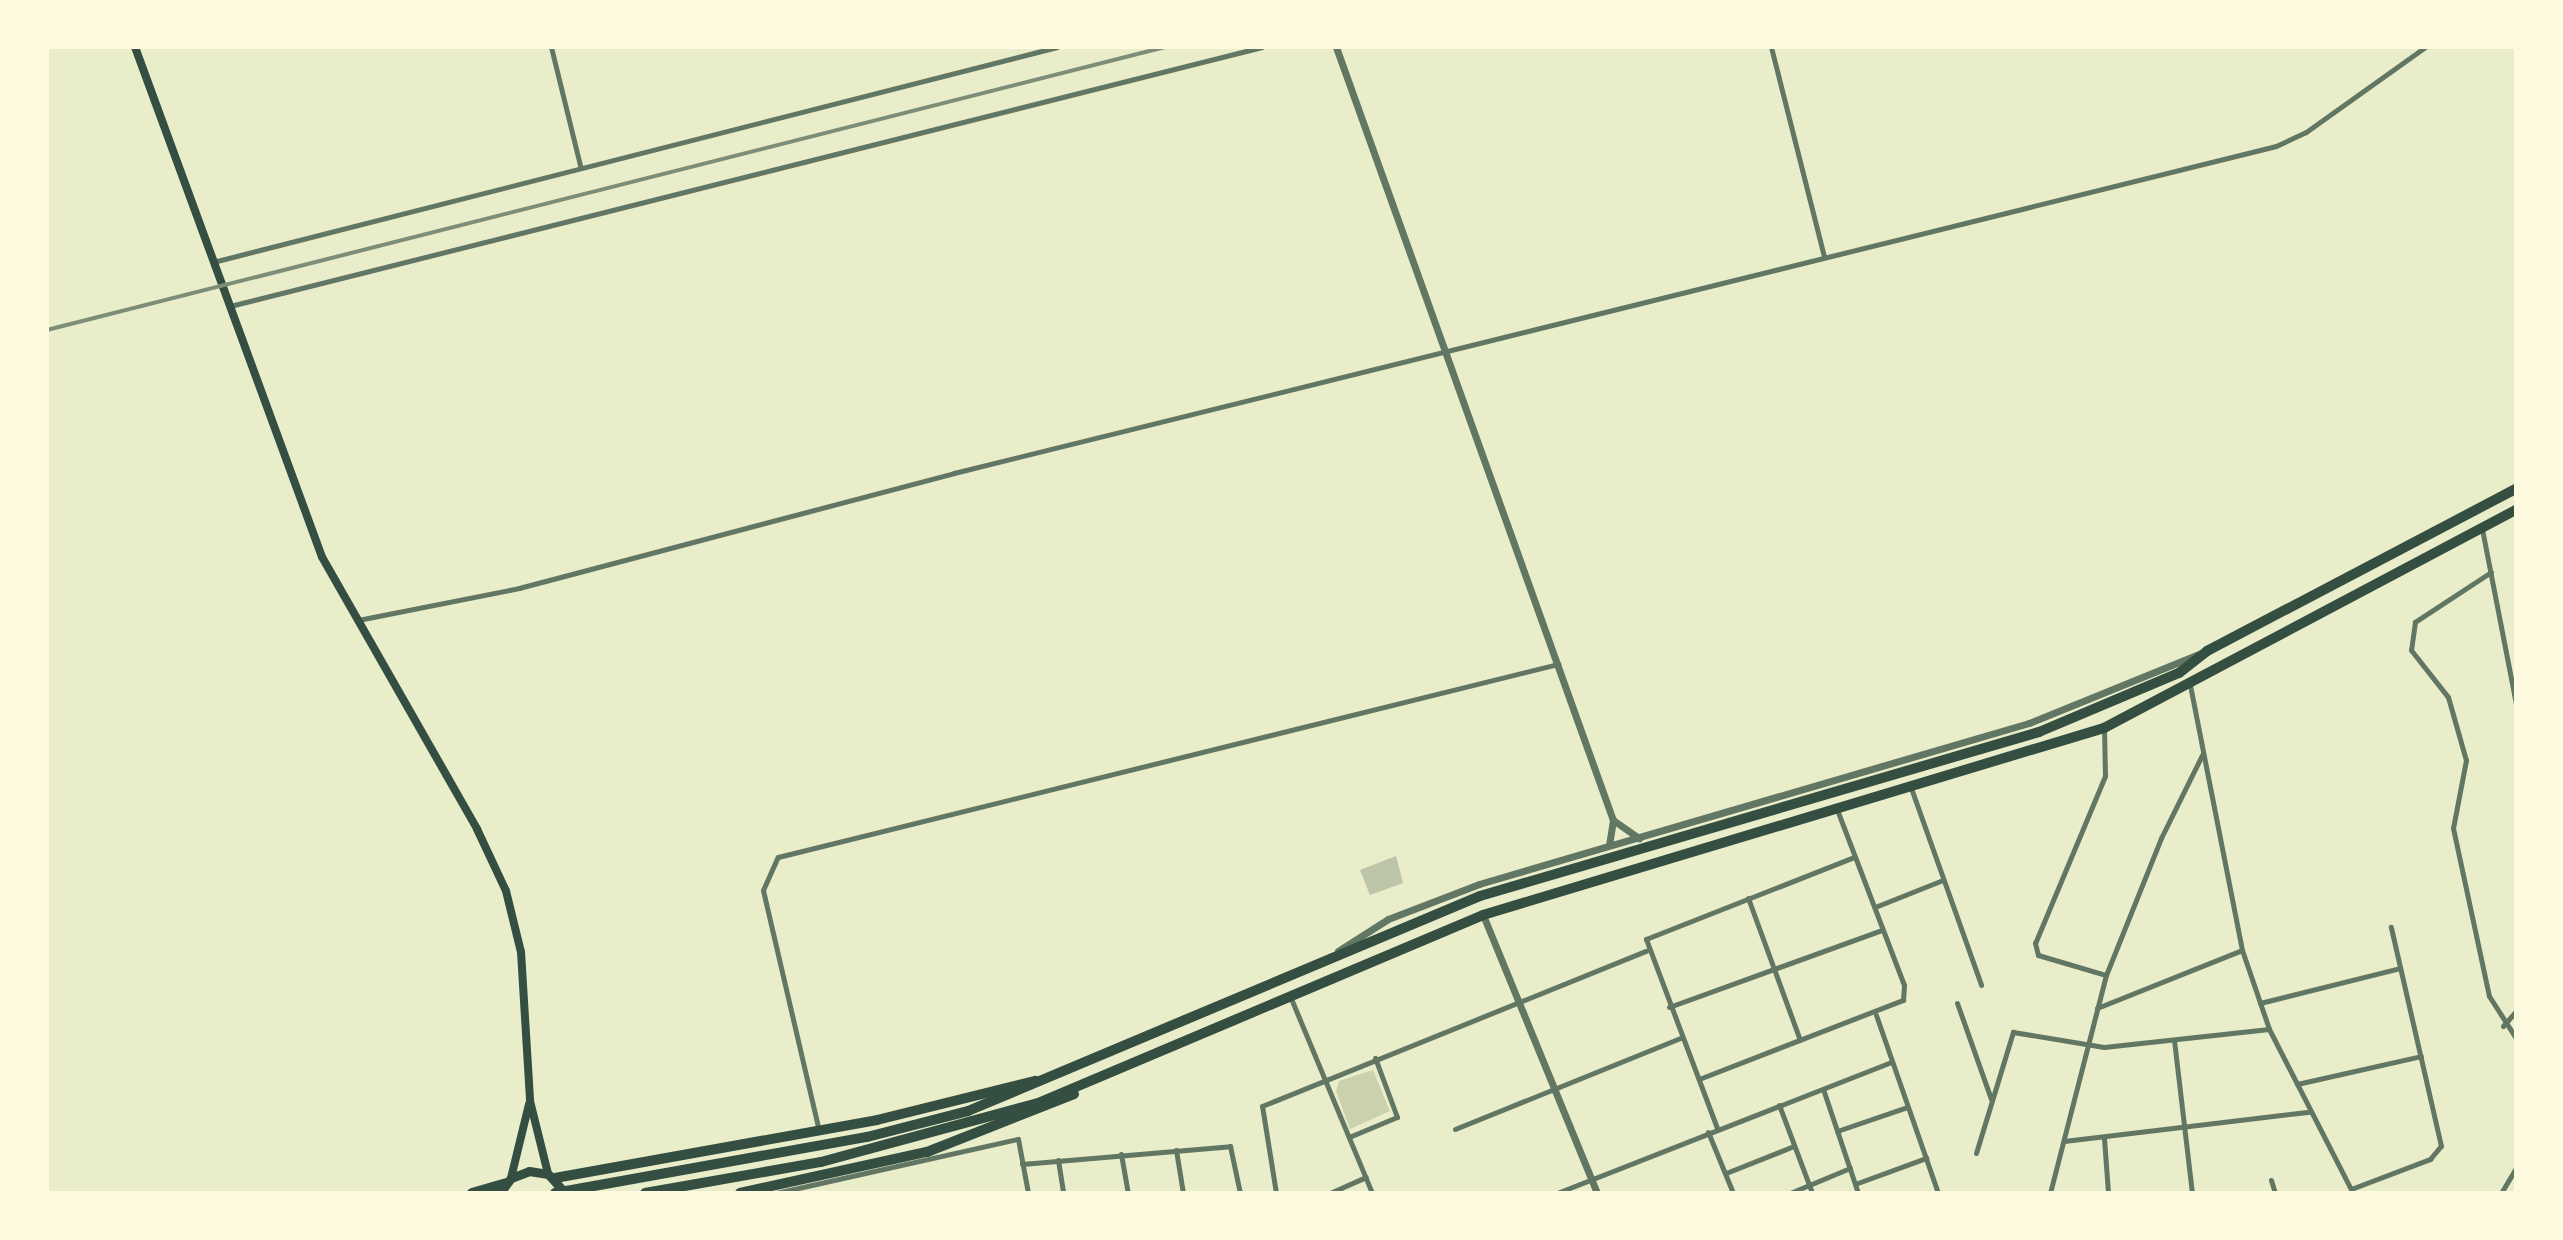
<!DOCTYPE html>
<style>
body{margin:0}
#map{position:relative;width:2563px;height:1240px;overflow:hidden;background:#e9edc9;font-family:Cabin,sans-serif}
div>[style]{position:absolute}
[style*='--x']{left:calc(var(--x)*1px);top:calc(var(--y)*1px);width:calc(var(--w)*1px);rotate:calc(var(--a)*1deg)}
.green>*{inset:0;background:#cad2ad}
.building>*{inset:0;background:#bcc5a7}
.minor>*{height:5px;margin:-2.5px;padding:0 2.5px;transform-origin:2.5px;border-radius:2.5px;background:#617663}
.tertiary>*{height:7px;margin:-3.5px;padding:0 3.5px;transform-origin:3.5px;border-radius:3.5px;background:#617663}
.secondary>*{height:8px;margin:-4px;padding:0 4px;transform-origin:4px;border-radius:4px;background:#344e41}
.primary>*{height:9px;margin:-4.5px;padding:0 4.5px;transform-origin:4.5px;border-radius:4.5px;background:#344e41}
.trunk>*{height:10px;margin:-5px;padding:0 5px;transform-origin:5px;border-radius:5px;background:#344e41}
.rail>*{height:3.5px;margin:-1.75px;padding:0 1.75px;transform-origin:1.75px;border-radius:1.75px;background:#7c8e77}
span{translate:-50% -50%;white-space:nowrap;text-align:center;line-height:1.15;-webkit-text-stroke:7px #fefae0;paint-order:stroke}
.frame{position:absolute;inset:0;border:49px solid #fefae0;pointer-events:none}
</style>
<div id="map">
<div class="green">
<i style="clip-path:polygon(1373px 1070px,1390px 1111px,1350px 1129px,1336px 1091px,1339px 1081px)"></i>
</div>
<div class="building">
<i style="clip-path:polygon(1396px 856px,1403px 883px,1370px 895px,1360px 870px)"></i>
</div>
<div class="minor">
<i style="--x:551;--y:47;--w:122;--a:76.2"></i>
<i style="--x:1771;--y:47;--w:217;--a:75.8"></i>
<i style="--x:213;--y:262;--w:871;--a:-14.29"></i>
<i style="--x:230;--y:306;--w:1064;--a:-14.09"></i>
<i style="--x:2482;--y:529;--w:178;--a:79"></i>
<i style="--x:2491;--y:572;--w:91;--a:146.7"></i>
<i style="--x:2415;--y:622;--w:28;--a:98"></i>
<i style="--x:2411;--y:650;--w:60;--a:51.8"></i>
<i style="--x:2448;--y:697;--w:66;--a:74.1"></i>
<i style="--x:2466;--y:760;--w:69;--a:100.8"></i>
<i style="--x:2453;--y:828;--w:172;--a:77.9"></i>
<i style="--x:2489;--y:996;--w:50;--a:57.3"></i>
<i style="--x:358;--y:620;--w:164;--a:-11.2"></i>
<i style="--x:519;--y:588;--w:450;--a:-14.8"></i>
<i style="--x:954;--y:473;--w:1362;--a:-13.89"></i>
<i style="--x:2276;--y:146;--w:33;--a:-25"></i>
<i style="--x:2306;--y:132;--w:146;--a:-35.5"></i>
<i style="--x:2190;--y:685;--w:270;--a:78.9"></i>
<i style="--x:2242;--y:950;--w:83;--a:71.1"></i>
<i style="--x:2269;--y:1029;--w:184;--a:62.9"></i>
<i style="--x:2104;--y:728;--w:48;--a:88.8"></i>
<i style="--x:2105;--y:776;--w:181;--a:112.7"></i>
<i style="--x:2035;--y:943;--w:12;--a:76"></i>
<i style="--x:2038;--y:955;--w:71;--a:16.4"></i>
<i style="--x:1911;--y:788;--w:209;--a:70.4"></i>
<i style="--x:1748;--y:898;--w:151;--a:69.9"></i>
<i style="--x:1875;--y:907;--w:73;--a:-21.7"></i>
<i style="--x:1290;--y:996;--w:213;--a:67.4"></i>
<i style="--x:1957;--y:1003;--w:102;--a:70.5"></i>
<i style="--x:2260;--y:1003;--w:144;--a:-14"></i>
<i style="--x:1669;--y:1007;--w:226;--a:-19.9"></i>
<i style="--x:2097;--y:1008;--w:156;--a:-21.8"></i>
<i style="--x:1876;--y:1015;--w:188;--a:70.8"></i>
<i style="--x:2503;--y:1026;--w:20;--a:-49"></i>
<i style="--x:2174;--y:1040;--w:154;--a:83.3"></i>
<i style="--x:1699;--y:1079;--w:219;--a:-21.2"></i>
<i style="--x:1903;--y:1000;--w:15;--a:-86"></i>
<i style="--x:1904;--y:985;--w:187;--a:-110.9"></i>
<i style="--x:2297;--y:1084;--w:127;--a:-12.7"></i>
<i style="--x:1823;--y:1089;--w:110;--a:71.4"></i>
<i style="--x:1779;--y:1105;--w:94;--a:69.4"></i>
<i style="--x:1717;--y:1128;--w:202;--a:-110.6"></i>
<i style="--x:1646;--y:939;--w:224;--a:-21.5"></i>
<i style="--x:1455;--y:1129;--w:243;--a:-22"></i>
<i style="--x:819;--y:1131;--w:247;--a:-103.1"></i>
<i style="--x:763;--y:890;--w:36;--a:-66"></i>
<i style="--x:778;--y:857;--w:804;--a:-13.9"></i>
<i style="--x:1837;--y:1131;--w:74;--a:-18.9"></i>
<i style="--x:1708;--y:1132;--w:66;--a:67.7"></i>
<i style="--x:1349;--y:1137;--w:52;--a:-22.6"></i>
<i style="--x:1397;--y:1117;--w:63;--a:-110.4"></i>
<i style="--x:2104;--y:1138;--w:55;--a:85.8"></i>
<i style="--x:2064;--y:1141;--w:247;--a:-6.8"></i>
<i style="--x:1176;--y:1150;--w:44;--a:80.8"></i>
<i style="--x:1976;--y:1153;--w:127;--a:-73"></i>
<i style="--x:2013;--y:1032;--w:92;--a:9.4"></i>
<i style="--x:2104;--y:1047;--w:166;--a:-6.2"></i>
<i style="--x:1121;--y:1154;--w:40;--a:80"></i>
<i style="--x:1058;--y:1160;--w:32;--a:81"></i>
<i style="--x:1022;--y:1164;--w:209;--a:-4.9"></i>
<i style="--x:1230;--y:1146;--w:48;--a:78"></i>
<i style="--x:1726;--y:1173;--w:73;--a:-21.7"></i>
<i style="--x:2271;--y:1180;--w:14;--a:73"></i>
<i style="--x:1855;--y:1184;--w:76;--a:-20.1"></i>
<i style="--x:2351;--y:1189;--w:85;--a:-20.8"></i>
<i style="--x:2430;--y:1159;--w:17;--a:-50"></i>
<i style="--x:2441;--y:1146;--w:225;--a:-102.9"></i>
<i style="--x:776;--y:1193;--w:248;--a:-12.6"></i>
<i style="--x:1018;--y:1139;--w:55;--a:79.5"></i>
<i style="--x:1276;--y:1193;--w:88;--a:-99.1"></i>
<i style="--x:1262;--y:1106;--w:414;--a:-22"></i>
<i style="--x:1330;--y:1193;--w:39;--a:-24"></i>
<i style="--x:1557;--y:1193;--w:359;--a:-21.4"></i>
<i style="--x:1790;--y:1193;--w:65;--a:-22.6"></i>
<i style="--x:2050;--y:1193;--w:225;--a:-75.6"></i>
<i style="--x:2106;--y:975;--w:148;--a:-68.1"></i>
<i style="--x:2161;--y:838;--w:93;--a:-63.7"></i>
<i style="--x:2501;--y:1193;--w:29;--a:-59"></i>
</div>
<div class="tertiary">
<i style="--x:1336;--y:47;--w:821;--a:70.29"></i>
<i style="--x:1613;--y:820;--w:25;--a:99"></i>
<i style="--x:1613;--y:820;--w:32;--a:35"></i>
<i style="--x:1483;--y:915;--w:300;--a:67.7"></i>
<i style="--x:1338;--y:951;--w:59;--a:-32.6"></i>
<i style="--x:1388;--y:919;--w:97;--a:-21"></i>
<i style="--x:1479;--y:884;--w:573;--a:-16.32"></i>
<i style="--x:2029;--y:723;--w:186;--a:-22.1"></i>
</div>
<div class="secondary">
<i style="--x:135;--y:47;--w:543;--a:69.86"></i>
<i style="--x:322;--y:557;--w:313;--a:60.3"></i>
<i style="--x:477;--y:829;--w:68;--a:64.9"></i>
<i style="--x:506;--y:891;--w:63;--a:76.2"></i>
<i style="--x:521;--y:952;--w:149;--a:86.5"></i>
<i style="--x:530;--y:1101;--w:75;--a:76.1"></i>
<i style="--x:511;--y:1178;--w:76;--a:-76.3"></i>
</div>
<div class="primary">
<i style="--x:500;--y:1193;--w:19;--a:-54"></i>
<i style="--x:511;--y:1178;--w:19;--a:-21"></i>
<i style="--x:529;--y:1171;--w:19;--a:9"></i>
<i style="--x:548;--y:1174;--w:25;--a:48"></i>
</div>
<div class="trunk">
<i style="--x:555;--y:1178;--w:327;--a:-10.2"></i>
<i style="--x:877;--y:1120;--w:163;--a:-13.9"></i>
<i style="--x:472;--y:1193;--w:35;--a:-16"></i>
<i style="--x:555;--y:1193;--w:317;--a:-10.2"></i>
<i style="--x:867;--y:1137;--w:104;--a:-14.4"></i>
<i style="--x:968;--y:1111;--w:555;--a:-22.78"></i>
<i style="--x:1480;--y:896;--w:583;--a:-16.35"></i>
<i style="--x:2039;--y:732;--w:152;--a:-22.9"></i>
<i style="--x:2179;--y:673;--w:36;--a:-38"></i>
<i style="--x:2207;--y:651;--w:349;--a:-27.7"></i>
<i style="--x:645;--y:1193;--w:179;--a:-10"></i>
<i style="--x:821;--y:1162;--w:225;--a:-15.2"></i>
<i style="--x:1038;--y:1103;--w:483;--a:-22.9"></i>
<i style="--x:1483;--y:915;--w:649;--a:-16.76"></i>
<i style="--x:2104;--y:728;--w:466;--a:-27.9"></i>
<i style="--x:740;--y:1193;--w:191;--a:-12.4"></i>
<i style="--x:927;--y:1152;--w:158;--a:-21.5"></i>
</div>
<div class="rail">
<i style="--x:47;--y:330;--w:1153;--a:-14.2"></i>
</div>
<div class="frame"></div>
</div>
